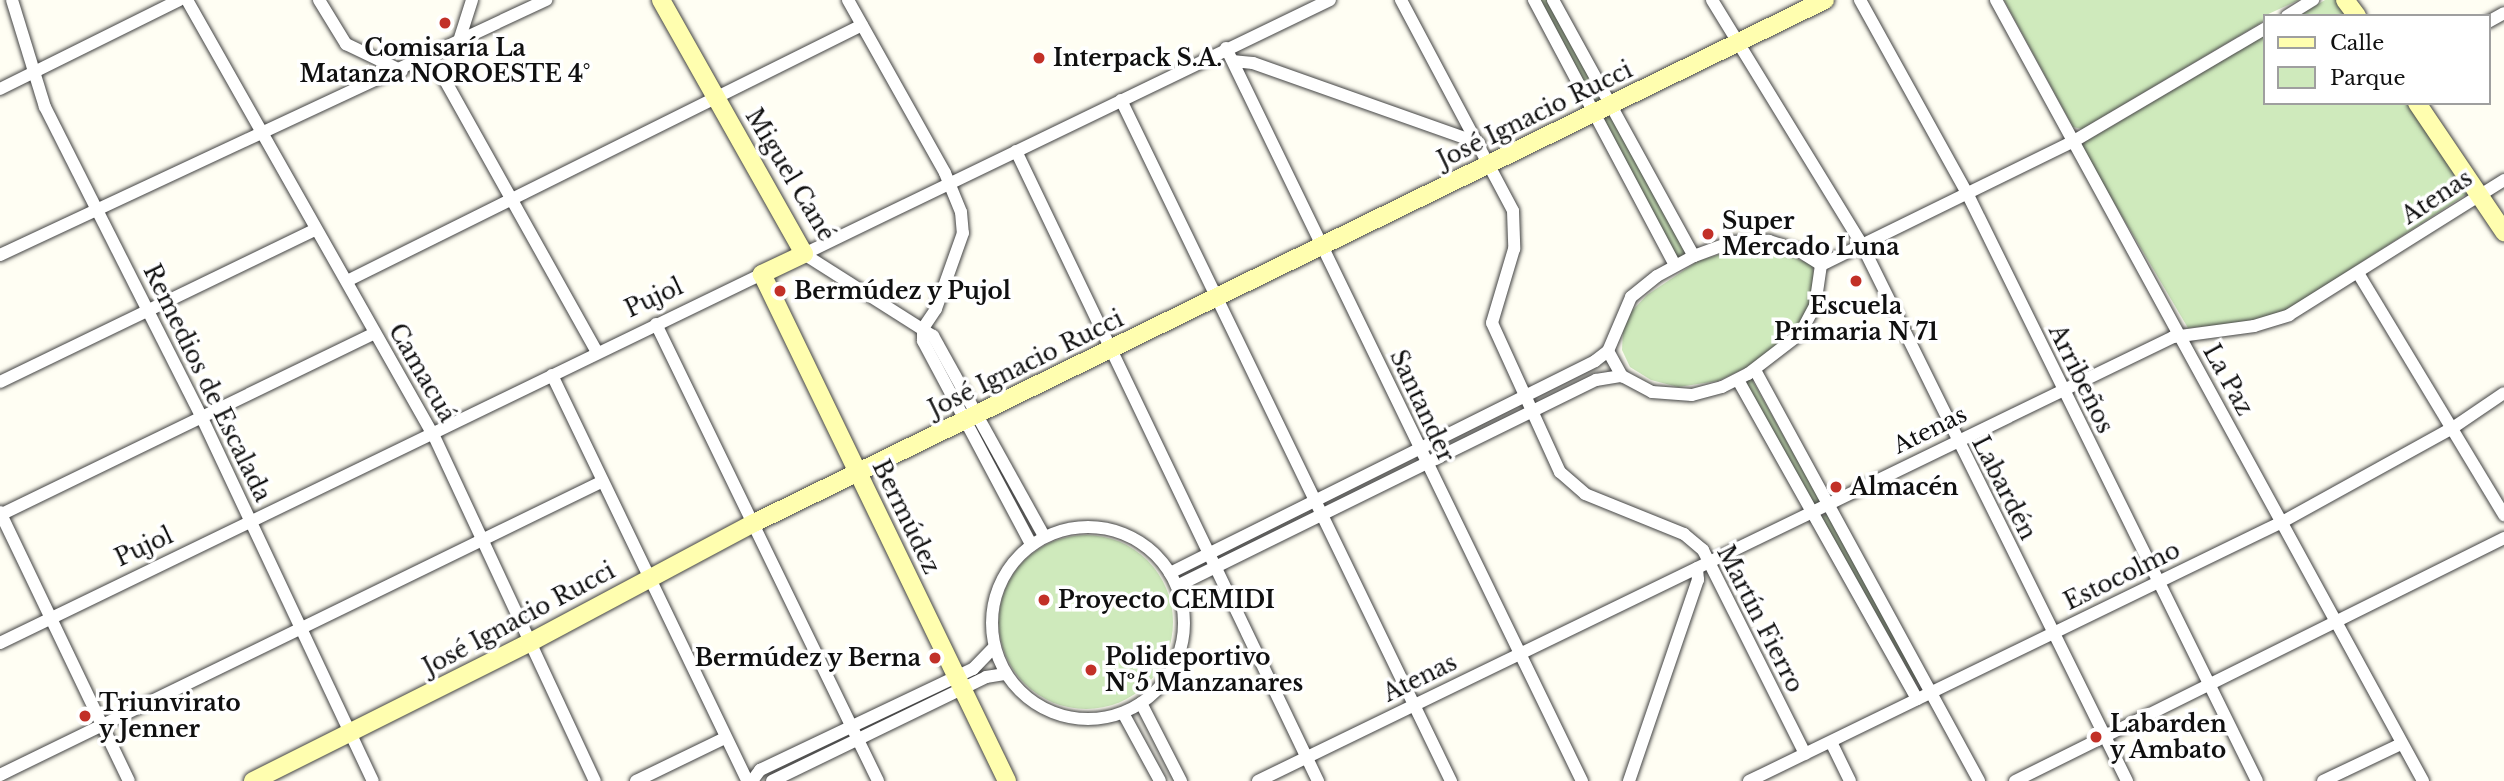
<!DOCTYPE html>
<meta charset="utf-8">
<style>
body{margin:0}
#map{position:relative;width:2504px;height:781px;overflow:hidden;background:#fffef3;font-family:"Libre Baskerville",serif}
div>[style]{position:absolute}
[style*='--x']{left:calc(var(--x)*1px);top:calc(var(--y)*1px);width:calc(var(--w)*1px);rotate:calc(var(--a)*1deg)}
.green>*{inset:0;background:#cfeabc}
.round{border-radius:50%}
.roads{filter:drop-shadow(0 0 2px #434343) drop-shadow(0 0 2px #434343)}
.street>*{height:12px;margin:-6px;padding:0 6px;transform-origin:6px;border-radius:6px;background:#fff}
.street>.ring{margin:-6px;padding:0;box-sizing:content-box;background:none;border:12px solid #fff;border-radius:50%}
.secondary>*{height:18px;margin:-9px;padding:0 9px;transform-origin:9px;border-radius:9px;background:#fffeaf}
.dots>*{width:19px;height:19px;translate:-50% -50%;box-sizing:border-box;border:4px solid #fff;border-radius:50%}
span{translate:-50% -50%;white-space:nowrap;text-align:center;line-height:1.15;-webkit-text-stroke:7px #fff;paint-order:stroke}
.poi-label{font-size:23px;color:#101010;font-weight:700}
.left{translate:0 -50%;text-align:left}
.right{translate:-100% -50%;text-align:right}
.street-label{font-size:23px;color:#101010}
.legend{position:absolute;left:2263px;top:14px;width:228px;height:91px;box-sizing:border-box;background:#fff;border:2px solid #9f9f9f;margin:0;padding:9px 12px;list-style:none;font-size:21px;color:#101010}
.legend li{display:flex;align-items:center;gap:14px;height:35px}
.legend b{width:35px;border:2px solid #9f9f9f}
</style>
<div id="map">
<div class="green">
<i style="clip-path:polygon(1538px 0,1548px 0,1604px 102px,1597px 107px)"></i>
<i style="clip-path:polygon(2004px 0,2299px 0,2264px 16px,2264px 21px,2082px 129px,2073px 127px)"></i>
<i style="clip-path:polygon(2325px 0,2339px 0,2350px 16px,2299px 16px)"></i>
<i style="clip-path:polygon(2264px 36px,2264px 103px,2407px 103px,2467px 194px,2284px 312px,2250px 322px,2188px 328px,2080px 145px)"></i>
<i style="clip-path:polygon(1612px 115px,1687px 255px,1676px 260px,1601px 120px)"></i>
<i style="clip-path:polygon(1750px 245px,1770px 247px,1812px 265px,1816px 287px,1806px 316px,1793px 330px,1750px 366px,1718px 381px,1678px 387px,1651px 380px,1630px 367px,1622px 350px,1623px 331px,1632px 311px,1647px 295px,1698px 261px)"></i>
<i style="clip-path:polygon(1751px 378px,1822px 504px,1815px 507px,1744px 382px)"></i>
<i style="clip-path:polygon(1828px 513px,1921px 681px,1915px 681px,1821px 517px)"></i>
<i class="round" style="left:999px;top:535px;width:174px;height:174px"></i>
</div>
<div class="roads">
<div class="street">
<i style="--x:12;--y:0;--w:112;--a:72.9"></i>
<i style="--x:45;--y:107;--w:348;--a:63.2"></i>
<i style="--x:202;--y:418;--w:401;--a:64.8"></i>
<i style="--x:187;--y:0;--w:499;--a:60.5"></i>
<i style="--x:433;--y:434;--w:383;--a:65"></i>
<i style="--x:319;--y:0;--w:52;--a:58.5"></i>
<i style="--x:346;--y:44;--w:62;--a:25.7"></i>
<i style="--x:848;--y:0;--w:198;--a:60.7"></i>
<i style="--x:945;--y:173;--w:42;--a:67.7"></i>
<i style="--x:961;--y:212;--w:21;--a:85"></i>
<i style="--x:963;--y:233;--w:81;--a:109.6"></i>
<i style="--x:936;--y:309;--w:23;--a:124"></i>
<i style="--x:923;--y:328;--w:13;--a:90"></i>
<i style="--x:923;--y:341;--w:230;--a:62"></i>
<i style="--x:1401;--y:0;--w:239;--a:62"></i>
<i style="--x:1513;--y:211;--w:38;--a:88"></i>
<i style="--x:1514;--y:249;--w:77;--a:106.6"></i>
<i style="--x:1492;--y:323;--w:164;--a:65.5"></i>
<i style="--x:1560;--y:472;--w:33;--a:41"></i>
<i style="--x:1585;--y:494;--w:107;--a:22"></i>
<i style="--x:1684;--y:534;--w:25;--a:40"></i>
<i style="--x:1703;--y:550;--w:228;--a:63.4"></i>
<i style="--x:1534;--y:0;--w:300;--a:62"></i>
<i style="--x:1553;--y:0;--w:292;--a:61.2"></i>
<i style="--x:1712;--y:0;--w:287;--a:58.5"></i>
<i style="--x:1862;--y:245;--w:598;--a:63.69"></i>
<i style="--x:1860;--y:0;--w:223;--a:61"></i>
<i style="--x:1968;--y:195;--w:653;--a:63.75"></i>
<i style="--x:1996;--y:0;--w:890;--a:61.33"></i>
<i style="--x:2287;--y:16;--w:31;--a:-32"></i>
<i style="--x:2488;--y:22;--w:18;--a:-29"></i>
<i style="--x:458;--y:44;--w:46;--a:-72.3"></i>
<i style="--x:1226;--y:48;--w:815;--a:64.1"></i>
<i style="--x:432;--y:57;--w:338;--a:60.8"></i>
<i style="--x:1233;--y:61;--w:20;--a:6"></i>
<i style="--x:1253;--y:63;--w:240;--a:19.5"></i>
<i style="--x:0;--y:89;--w:200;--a:-26.4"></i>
<i style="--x:1121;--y:100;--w:757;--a:64.15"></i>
<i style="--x:1016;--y:151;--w:699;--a:64.39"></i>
<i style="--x:0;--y:255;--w:603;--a:-25.03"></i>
<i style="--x:1821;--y:265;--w:282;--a:-26.1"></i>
<i style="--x:2074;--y:141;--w:221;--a:-30.5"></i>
<i style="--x:2358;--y:273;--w:283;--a:58.9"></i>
<i style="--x:347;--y:281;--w:575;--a:-26.43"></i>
<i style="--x:656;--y:324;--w:508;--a:64.09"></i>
<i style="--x:1608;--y:351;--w:29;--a:61"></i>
<i style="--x:1622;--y:376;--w:34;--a:28"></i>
<i style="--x:1652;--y:392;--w:40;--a:4.3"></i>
<i style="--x:1692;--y:395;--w:31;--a:-15"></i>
<i style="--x:1722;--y:387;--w:29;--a:-27"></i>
<i style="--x:1748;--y:374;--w:66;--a:-37.6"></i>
<i style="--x:1800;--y:334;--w:32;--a:-62"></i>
<i style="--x:1815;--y:306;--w:41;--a:-81.7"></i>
<i style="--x:1755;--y:370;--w:468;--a:61.4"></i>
<i style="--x:552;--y:375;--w:450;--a:64.3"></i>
<i style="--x:1738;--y:380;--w:366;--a:60.7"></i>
<i style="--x:0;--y:382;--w:349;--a:-25.8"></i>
<i style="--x:0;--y:512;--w:298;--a:64.4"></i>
<i style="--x:0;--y:515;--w:416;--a:-25.9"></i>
<i class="ring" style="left:992px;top:527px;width:180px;height:180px"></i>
<i style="--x:1044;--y:536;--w:229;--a:-119"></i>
<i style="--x:933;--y:336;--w:153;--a:-147.6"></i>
<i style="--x:804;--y:254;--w:584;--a:-25.78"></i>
<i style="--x:1170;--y:573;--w:475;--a:-26.5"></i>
<i style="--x:1595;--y:361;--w:16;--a:-38"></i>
<i style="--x:1608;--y:351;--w:59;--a:-66.9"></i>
<i style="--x:1631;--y:297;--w:33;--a:-39"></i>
<i style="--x:1657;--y:276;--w:42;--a:-28.4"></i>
<i style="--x:1694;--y:256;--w:40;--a:-20.2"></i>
<i style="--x:1732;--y:242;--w:37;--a:-2"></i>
<i style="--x:1769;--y:241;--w:32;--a:18"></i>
<i style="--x:1799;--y:251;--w:26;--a:32"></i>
<i style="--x:1177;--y:586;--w:467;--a:-26.2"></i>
<i style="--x:1596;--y:380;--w:26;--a:-9"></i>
<i style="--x:0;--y:643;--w:847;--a:-25.84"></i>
<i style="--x:1141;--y:703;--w:88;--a:62.9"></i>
<i style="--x:1123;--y:713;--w:77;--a:61.4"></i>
<i style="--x:1831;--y:742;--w:43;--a:64"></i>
<i style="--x:0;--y:775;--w:669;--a:-25.99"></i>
<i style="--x:636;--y:781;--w:99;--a:-25.8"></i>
<i style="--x:752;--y:781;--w:14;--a:-54"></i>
<i style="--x:760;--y:770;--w:236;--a:-25.4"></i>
<i style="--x:973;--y:669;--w:30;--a:-46"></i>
<i style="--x:772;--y:781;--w:238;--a:-25.9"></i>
<i style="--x:986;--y:677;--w:20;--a:-9"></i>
<i style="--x:1258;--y:781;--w:1017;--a:-25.88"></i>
<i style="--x:2173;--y:337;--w:82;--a:-7.7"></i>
<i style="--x:2254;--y:326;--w:37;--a:-17"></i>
<i style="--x:2289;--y:315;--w:254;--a:-32.1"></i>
<i style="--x:1629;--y:781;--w:213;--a:-71.1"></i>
<i style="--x:1698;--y:580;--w:12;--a:-95"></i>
<i style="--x:1749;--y:781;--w:593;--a:-25.92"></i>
<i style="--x:2282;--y:522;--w:196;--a:-28.9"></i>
<i style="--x:2454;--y:427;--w:60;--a:-34.2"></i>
<i style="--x:2015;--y:781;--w:546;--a:-26.42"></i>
<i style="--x:2323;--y:781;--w:86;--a:-25.4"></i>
</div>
<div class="secondary">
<i style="--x:661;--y:0;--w:291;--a:60.6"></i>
<i style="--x:804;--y:254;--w:47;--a:154.5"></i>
<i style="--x:762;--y:274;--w:563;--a:64.21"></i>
<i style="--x:2345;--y:0;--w:20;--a:53"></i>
<i style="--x:2417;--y:103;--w:156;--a:56"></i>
<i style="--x:253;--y:781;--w:309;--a:-26.6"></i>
<i style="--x:529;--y:643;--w:255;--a:-28.1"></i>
<i style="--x:754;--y:523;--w:1192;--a:-26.03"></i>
</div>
</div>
<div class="dots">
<i style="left:445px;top:23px;background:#c23027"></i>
<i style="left:1039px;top:58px;background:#c23027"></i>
<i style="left:1708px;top:234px;background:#c23027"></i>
<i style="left:1856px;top:281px;background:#c23027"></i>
<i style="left:780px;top:291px;background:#c23027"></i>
<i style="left:1836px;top:487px;background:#c23027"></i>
<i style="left:1044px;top:600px;background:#c23027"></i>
<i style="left:935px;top:658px;background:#c23027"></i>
<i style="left:1091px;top:670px;background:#c23027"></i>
<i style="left:85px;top:716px;background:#c23027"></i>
<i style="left:2096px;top:737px;background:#c23027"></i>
</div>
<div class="poi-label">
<span style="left:445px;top:61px">Comisaría La<br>Matanza NOROESTE 4°</span>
<span class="left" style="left:1053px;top:58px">Interpack S.A.</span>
<span class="left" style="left:1722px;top:234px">Super<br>Mercado Luna</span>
<span class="left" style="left:794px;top:291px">Bermúdez y Pujol</span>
<span style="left:1856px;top:319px">Escuela<br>Primaria N 71</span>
<span class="left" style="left:1850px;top:487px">Almacén</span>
<span class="left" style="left:1058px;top:600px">Proyecto CEMIDI</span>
<span class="left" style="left:1105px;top:670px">Polideportivo<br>Nº5 Manzanares</span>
<span class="right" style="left:921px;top:658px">Bermúdez y Berna</span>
<span class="left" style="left:99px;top:716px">Triunvirato<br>y Jenner</span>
<span class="left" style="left:2110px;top:737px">Labarden<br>y Ambato</span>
</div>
<div class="street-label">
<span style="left:1535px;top:115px;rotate:-26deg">José Ignacio Rucci</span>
<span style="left:790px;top:175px;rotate:59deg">Miguel Cané</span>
<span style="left:2437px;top:197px;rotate:-33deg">Atenas</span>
<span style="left:654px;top:298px;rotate:-25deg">Pujol</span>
<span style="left:1026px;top:364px;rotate:-26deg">José Ignacio Rucci</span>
<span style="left:422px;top:373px;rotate:60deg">Camacuá</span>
<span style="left:2081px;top:379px;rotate:64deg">Arribeños</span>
<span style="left:2228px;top:380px;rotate:61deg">La Paz</span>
<span style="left:207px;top:383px;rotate:64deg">Remedios de Escalada</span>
<span style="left:1422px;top:406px;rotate:65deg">Santander</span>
<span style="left:1930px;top:430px;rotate:-26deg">Atenas</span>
<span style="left:2004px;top:488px;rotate:63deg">Labardén</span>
<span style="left:906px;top:517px;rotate:64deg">Bermúdez</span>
<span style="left:144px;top:547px;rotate:-25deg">Pujol</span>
<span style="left:2122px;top:576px;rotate:-26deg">Estocolmo</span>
<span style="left:519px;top:619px;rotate:-28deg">José Ignacio Rucci</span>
<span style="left:1760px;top:619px;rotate:63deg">Martín Fierro</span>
<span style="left:1420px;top:678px;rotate:-26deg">Atenas</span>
</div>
<ul class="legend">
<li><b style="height:9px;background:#fffeaf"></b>Calle</li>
<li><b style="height:19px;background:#cfeabc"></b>Parque</li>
</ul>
</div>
